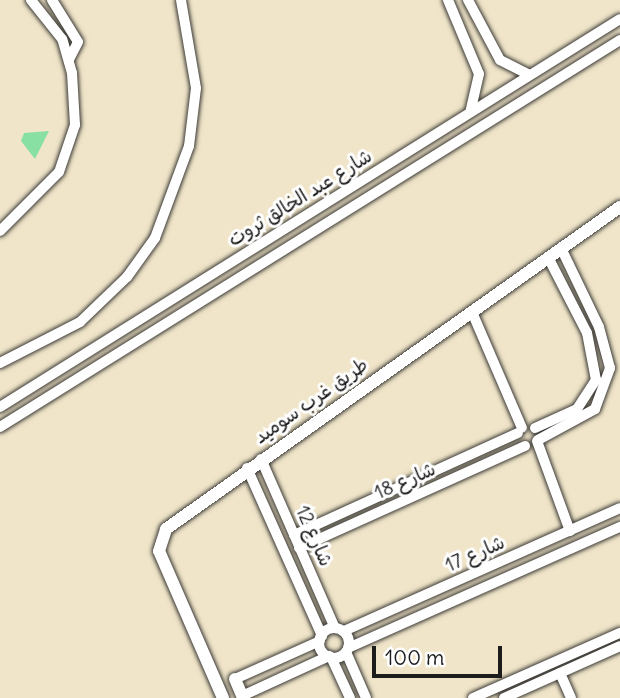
<!DOCTYPE html>
<meta charset="utf-8">
<style>
body{margin:0}
#map{position:relative;width:620px;height:698px;overflow:hidden;background:#f0e5c9;font-family:Delius,"Playpen Sans Arabic",sans-serif}
div>[style]{position:absolute}
[style*='--x']{left:calc(var(--x)*1px);top:calc(var(--y)*1px);width:calc(var(--w)*1px);rotate:calc(var(--a)*1deg)}
.green>*{inset:0;background:#89e0a3}
.roads{filter:drop-shadow(0 0 2px #3c3a36) drop-shadow(0 0 2px #3c3a36)}
.minor>*{height:10px;margin:-5px;padding:0 5px;transform-origin:5px;border-radius:5px;background:#fff}
.minor>.ring{margin:-5px;padding:0;box-sizing:content-box;background:none;border:10px solid #fff;border-radius:50%}
.tertiary>*{height:12px;margin:-6px;padding:0 6px;transform-origin:6px;border-radius:6px;background:#fff}
span{translate:-50% -50%;white-space:nowrap;text-align:center;line-height:1.15;-webkit-text-stroke:6px #fff;paint-order:stroke}
.street-label{font-size:19px;color:#1c1c1c}
.scale{position:absolute;left:372px;top:646px;width:130px;height:32px;box-sizing:border-box;border:4px solid #1c1c1c;border-top:0;padding-left:9px;font-size:21px;line-height:24px;white-space:nowrap;color:#1c1c1c;-webkit-text-stroke:5px #fff;paint-order:stroke}
</style>
<div id="map">
<div class="green">
<i style="clip-path:polygon(49px 131px,35px 159px,21px 141px,24px 133px)"></i>
</div>
<div class="roads">
<div class="minor">
<i style="--x:52;--y:0;--w:49;--a:58.2"></i>
<i style="--x:78;--y:42;--w:20;--a:117"></i>
<i style="--x:448;--y:0;--w:80;--a:67.3"></i>
<i style="--x:479;--y:74;--w:37;--a:103"></i>
<i style="--x:468;--y:0;--w:68;--a:61.9"></i>
<i style="--x:500;--y:60;--w:31;--a:27"></i>
<i style="--x:0;--y:231;--w:83;--a:-45"></i>
<i style="--x:59;--y:172;--w:50;--a:-71.2"></i>
<i style="--x:75;--y:125;--w:52;--a:-93.3"></i>
<i style="--x:72;--y:73;--w:35;--a:-106"></i>
<i style="--x:62;--y:39;--w:50;--a:-128.5"></i>
<i style="--x:472;--y:312;--w:126;--a:66.7"></i>
<i style="--x:0;--y:363;--w:90;--a:-27.1"></i>
<i style="--x:80;--y:322;--w:65;--a:-43.8"></i>
<i style="--x:127;--y:277;--w:48;--a:-54.3"></i>
<i style="--x:155;--y:238;--w:98;--a:-69.7"></i>
<i style="--x:189;--y:146;--w:58;--a:-83.1"></i>
<i style="--x:196;--y:88;--w:89;--a:-99.7"></i>
<i style="--x:0;--y:407;--w:731;--a:-32.04"></i>
<i style="--x:0;--y:427;--w:731;--a:-31.97"></i>
<i style="--x:535;--y:428;--w:46;--a:-24.3"></i>
<i style="--x:577;--y:409;--w:35;--a:-57"></i>
<i style="--x:596;--y:380;--w:48;--a:-100.8"></i>
<i style="--x:587;--y:333;--w:85;--a:-117.2"></i>
<i style="--x:538;--y:440;--w:65;--a:-28.5"></i>
<i style="--x:595;--y:409;--w:44;--a:-69.9"></i>
<i style="--x:610;--y:368;--w:42;--a:-105"></i>
<i style="--x:599;--y:327;--w:88;--a:-115.7"></i>
<i style="--x:537;--y:441;--w:96;--a:69.9"></i>
<i style="--x:261;--y:459;--w:184;--a:66.4"></i>
<i style="--x:247;--y:468;--w:184;--a:65.9"></i>
<i style="--x:294;--y:535;--w:246;--a:-24.5"></i>
<i style="--x:299;--y:548;--w:248;--a:-24.3"></i>
<i class="ring" style="left:319px;top:628px;width:20px;height:20px"></i>
<i style="--x:344;--y:631;--w:302;--a:-24"></i>
<i style="--x:348;--y:648;--w:298;--a:-24"></i>
<i style="--x:346;--y:652;--w:50;--a:66.5"></i>
<i style="--x:331;--y:657;--w:45;--a:65.1"></i>
<i style="--x:560;--y:673;--w:27;--a:66"></i>
<i style="--x:235;--y:679;--w:93;--a:-24.1"></i>
<i style="--x:242;--y:696;--w:96;--a:-24.7"></i>
<i style="--x:473;--y:698;--w:161;--a:-23.9"></i>
<i style="--x:504;--y:698;--w:127;--a:-24.1"></i>
</div>
<div class="tertiary">
<i style="--x:235;--y:679;--w:21;--a:67"></i>
<i style="--x:223;--y:698;--w:160;--a:-113.5"></i>
<i style="--x:159;--y:551;--w:23;--a:-72"></i>
<i style="--x:166;--y:529;--w:557;--a:-35.35"></i>
</div>
</div>
<div class="street-label">
<span style="left:300px;top:198px;rotate:-32deg">شارع عبد الخالق ثروت</span>
<span style="left:311px;top:401px;rotate:-35deg">طريق غرب سوميد</span>
<span style="left:405px;top:481px;rotate:-24deg">شارع 18</span>
<span style="left:314px;top:536px;rotate:66deg">شارع 12</span>
<span style="left:475px;top:554px;rotate:-24deg">شارع 17</span>
</div>
<div class="scale">100 m</div>
</div>
